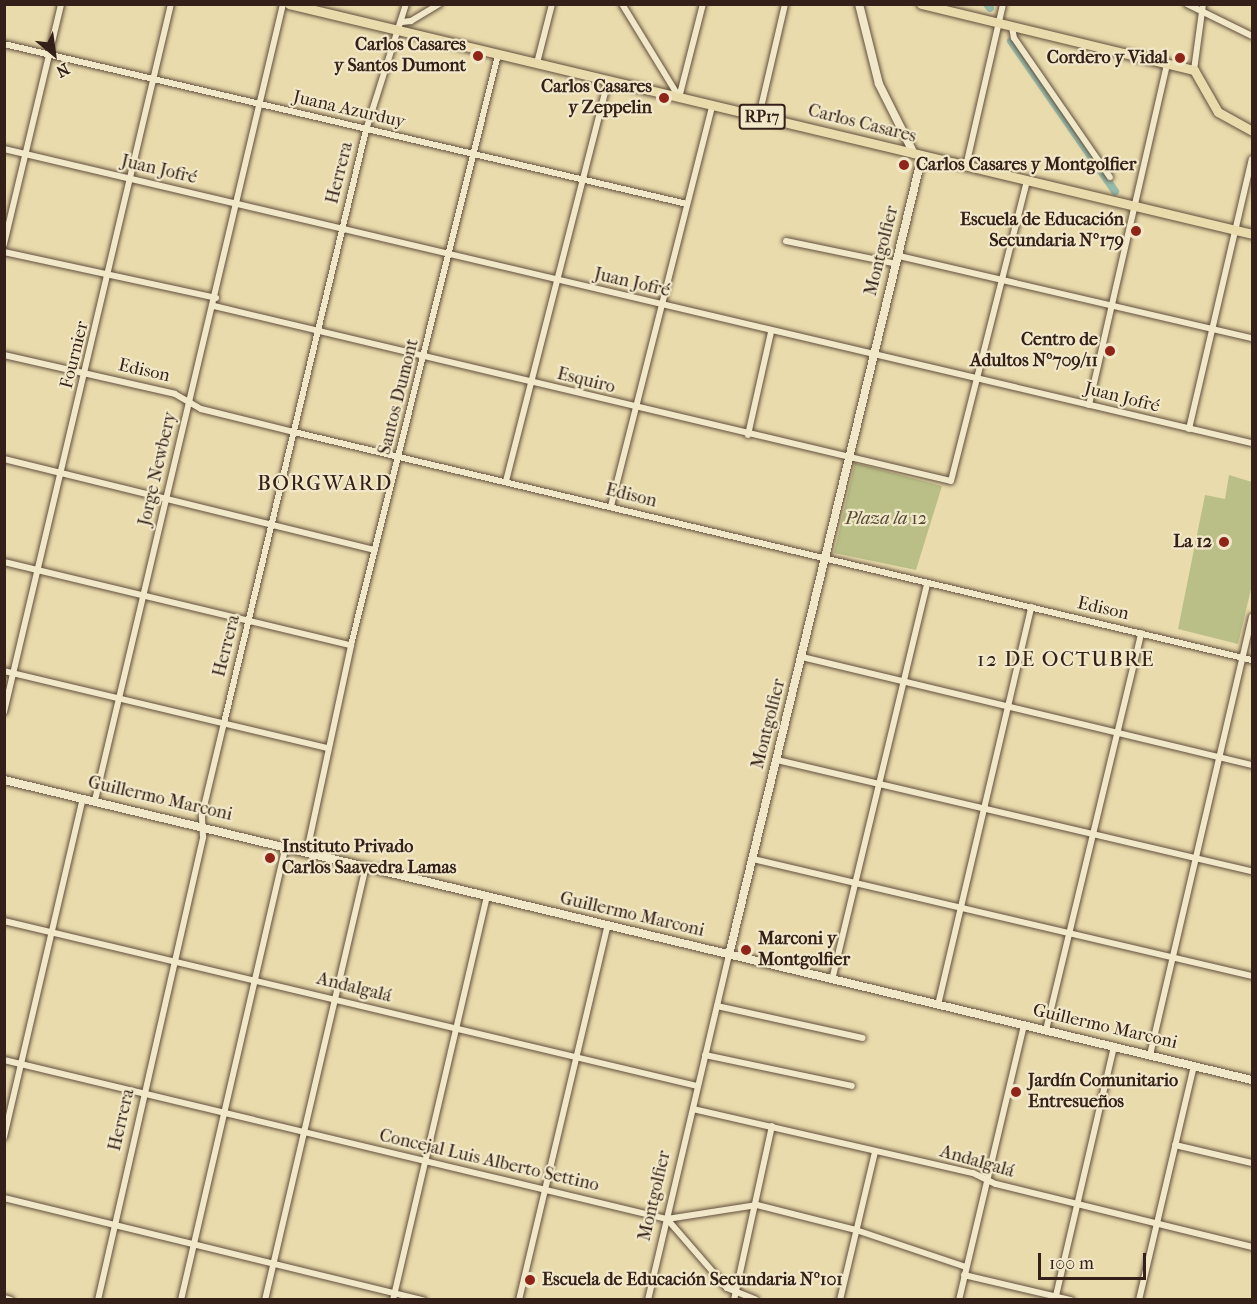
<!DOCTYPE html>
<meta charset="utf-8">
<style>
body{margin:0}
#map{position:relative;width:1257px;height:1304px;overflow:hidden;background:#e9dbac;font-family:"IM FELL French Canon",serif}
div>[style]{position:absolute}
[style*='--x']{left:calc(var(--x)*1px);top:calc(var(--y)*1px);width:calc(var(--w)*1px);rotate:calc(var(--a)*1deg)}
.green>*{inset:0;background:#babf87}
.canal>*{height:8px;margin:-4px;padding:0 4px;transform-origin:4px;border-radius:4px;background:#97bbaa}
.roads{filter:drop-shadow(0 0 2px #614f3d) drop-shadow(0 0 2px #614f3d)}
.street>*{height:6px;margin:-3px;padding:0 3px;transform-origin:3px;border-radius:3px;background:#f1e8c9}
.secondary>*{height:8px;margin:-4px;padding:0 4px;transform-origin:4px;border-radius:4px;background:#f1e8c9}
.primary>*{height:9px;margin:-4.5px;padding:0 4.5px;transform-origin:4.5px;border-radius:4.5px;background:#e9dbac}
.dots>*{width:16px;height:16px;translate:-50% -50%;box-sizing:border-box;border:3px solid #f1e8c9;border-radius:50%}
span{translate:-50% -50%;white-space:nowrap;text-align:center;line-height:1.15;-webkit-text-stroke:4.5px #f1e8c9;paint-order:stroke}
.shield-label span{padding:2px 4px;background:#f1e8c9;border:2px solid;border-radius:4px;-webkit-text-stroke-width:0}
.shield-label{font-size:16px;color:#342018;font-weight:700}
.poi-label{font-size:18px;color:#342018;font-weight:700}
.right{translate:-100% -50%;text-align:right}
.left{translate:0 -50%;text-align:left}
.street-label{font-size:18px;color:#342018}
.park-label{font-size:18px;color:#564834;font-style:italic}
.quarter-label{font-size:21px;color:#342018;letter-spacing:1.5px}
.frame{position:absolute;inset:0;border:6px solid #342018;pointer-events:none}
.north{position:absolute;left:24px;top:24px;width:60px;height:60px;-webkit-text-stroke:4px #f1e8c9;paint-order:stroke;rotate:151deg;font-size:16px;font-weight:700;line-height:24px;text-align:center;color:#342018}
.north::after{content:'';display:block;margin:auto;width:21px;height:27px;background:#342018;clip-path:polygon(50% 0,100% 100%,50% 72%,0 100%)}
.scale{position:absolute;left:1038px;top:1253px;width:108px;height:27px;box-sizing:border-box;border:3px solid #342018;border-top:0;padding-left:8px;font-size:18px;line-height:21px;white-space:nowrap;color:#342018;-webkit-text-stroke:4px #f1e8c9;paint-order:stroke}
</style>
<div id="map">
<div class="green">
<i style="clip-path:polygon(855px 463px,942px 486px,916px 570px,834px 553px)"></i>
<i style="clip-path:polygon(1229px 475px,1252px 482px,1252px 585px,1238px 644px,1178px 629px,1205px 495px,1225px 499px)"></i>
</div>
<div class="canal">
<i style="--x:987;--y:4;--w:5;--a:53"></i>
<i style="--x:1011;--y:41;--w:183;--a:55.3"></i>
</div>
<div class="roads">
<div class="street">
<i style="--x:622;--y:4;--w:109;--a:58.5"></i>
<i style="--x:1187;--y:4;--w:72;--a:26.2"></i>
<i style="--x:402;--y:22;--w:9;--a:-6"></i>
<i style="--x:411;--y:21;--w:33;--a:-31"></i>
<i style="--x:1012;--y:27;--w:11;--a:80"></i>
<i style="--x:1014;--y:38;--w:169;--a:55.4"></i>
<i style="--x:4;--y:44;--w:701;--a:13.18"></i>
<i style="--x:537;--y:63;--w:61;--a:-75.7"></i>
<i style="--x:1194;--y:70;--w:67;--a:-82.2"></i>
<i style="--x:679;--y:98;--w:97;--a:-75.7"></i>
<i style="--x:759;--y:116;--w:115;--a:-76.9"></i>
<i style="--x:4;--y:149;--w:1282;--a:13.26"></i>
<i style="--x:966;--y:166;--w:166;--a:-77.1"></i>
<i style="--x:786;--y:241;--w:113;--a:11.7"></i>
<i style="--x:4;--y:244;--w:247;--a:-76.6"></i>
<i style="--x:4;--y:252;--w:217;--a:12.2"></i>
<i style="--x:899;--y:256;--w:362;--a:13.1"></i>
<i style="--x:214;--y:306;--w:757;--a:13.36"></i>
<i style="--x:951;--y:481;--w:309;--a:-75.8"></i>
<i style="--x:4;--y:355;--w:175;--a:12.8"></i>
<i style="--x:175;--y:394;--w:30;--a:30"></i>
<i style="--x:201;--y:409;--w:96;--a:13.9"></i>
<i style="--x:294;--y:432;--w:985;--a:13.39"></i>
<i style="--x:1089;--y:405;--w:350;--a:-77.1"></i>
<i style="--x:1189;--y:429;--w:277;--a:-76.9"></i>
<i style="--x:748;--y:435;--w:106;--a:-77.4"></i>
<i style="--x:4;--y:459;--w:382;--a:13.8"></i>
<i style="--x:506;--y:481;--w:413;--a:-75.7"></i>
<i style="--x:611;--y:506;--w:413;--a:-75.8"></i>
<i style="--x:4;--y:562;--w:357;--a:13.5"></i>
<i style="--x:802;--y:657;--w:463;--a:13.5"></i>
<i style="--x:4;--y:671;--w:333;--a:13.4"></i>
<i style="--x:4;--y:712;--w:727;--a:-76.73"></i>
<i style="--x:777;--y:760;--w:488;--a:13.2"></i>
<i style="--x:95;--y:800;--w:818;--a:-76.71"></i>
<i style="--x:307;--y:851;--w:211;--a:-77.9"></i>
<i style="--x:351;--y:645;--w:608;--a:-76.01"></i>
<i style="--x:753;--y:859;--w:513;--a:13.2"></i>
<i style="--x:4;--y:921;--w:712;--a:13.39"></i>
<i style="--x:832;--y:980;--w:407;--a:-76.5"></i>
<i style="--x:938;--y:1005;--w:409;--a:-76.8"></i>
<i style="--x:717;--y:1006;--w:149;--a:12.4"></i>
<i style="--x:1046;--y:1030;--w:408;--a:-76.5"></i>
<i style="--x:705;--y:1055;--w:150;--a:11.9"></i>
<i style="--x:1150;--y:1055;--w:450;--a:-76.9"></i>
<i style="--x:4;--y:1060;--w:682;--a:13.49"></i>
<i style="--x:667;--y:1219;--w:91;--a:-8.8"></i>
<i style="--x:757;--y:1205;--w:102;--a:14.2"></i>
<i style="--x:856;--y:1230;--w:116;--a:18.6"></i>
<i style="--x:693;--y:1109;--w:287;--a:12.9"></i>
<i style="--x:973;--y:1173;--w:25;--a:26"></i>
<i style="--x:996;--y:1184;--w:264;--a:13.8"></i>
<i style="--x:4;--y:1137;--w:348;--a:-76.9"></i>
<i style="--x:1175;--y:1145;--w:79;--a:13.2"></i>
<i style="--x:4;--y:1198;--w:432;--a:13.7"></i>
<i style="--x:667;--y:1219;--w:91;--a:49"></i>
<i style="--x:727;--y:1288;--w:31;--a:22"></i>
<i style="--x:964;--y:1275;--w:110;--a:13.2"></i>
<i style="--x:4;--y:1298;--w:7;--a:16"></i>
<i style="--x:98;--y:1300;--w:475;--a:-77.2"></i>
<i style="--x:203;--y:837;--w:22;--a:-93"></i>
<i style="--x:202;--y:815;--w:95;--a:-76.6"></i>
<i style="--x:224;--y:723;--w:610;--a:-76.53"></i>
<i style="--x:366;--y:130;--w:132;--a:-72.4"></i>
<i style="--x:181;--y:1300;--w:466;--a:-77"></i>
<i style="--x:265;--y:1300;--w:446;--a:-76.9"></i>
<i style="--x:393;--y:1300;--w:414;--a:-76.9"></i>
<i style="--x:519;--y:1300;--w:383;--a:-76.7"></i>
<i style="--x:648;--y:1300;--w:354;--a:-76.8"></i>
<i style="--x:734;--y:1300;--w:178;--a:-77.7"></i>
<i style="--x:840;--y:1300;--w:152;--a:-76.7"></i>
<i style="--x:959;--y:1300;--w:283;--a:-76.7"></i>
<i style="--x:1055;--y:1300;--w:261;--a:-76.9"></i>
<i style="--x:1139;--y:1300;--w:241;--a:-76.8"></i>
</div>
<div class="secondary">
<i style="--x:859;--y:4;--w:82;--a:76"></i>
<i style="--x:879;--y:84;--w:78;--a:63.4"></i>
<i style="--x:4;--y:780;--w:1284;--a:13.52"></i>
<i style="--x:729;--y:955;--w:822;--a:-76.42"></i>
</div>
<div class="primary">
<i style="--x:289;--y:4;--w:990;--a:13.43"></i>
<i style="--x:921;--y:4;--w:281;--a:13.6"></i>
<i style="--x:1194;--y:70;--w:48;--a:60.3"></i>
<i style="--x:1218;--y:112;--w:39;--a:29"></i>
</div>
</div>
<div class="dots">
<i style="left:478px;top:56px;background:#8f2418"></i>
<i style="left:1180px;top:58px;background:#8f2418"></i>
<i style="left:664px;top:98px;background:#8f2418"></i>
<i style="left:904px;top:165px;background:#8f2418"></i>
<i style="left:1136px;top:231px;background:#8f2418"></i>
<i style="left:1110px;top:351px;background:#8f2418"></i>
<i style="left:1224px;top:542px;background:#8f2418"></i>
<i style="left:270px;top:858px;background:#8f2418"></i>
<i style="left:746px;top:950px;background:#8f2418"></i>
<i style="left:1016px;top:1092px;background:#8f2418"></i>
<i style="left:530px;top:1280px;background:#8f2418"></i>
</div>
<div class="shield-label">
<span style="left:762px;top:117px">RP17</span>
</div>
<div class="poi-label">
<span class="right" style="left:466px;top:56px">Carlos Casares<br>y Santos Dumont</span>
<span class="right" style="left:1168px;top:58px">Cordero y Vidal</span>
<span class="right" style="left:652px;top:98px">Carlos Casares<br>y Zeppelin</span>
<span class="left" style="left:916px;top:165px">Carlos Casares y Montgolfier</span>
<span class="right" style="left:1124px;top:231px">Escuela de Educación<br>Secundaria Nº179</span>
<span class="right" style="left:1098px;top:351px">Centro de<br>Adultos Nº709/11</span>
<span class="right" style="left:1212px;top:542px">La 12</span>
<span class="left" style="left:282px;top:858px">Instituto Privado<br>Carlos Saavedra Lamas</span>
<span class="left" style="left:758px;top:950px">Marconi y<br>Montgolfier</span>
<span class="left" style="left:1028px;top:1092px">Jardín Comunitario<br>Entresueños</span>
<span class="left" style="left:542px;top:1280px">Escuela de Educación Secundaria Nº101</span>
</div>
<div class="street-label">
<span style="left:349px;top:110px;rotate:13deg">Juana Azurduy</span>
<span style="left:862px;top:124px;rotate:14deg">Carlos Casares</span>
<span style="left:159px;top:170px;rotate:13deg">Juan Jofré</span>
<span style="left:340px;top:173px;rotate:-76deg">Herrera</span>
<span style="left:882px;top:251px;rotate:-76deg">Montgolfier</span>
<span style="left:632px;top:283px;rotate:13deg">Juan Jofré</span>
<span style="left:75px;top:355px;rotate:-76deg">Fournier</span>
<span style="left:144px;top:371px;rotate:13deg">Edison</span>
<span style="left:586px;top:381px;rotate:14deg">Esquiro</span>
<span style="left:399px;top:397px;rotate:-76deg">Santos Dumont</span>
<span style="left:1122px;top:398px;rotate:14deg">Juan Jofré</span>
<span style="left:158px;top:469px;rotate:-77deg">Jorge Newbery</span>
<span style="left:631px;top:496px;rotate:14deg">Edison</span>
<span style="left:1103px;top:609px;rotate:13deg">Edison</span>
<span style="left:227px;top:646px;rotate:-76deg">Herrera</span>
<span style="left:769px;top:724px;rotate:-76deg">Montgolfier</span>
<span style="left:160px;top:799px;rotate:13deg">Guillermo Marconi</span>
<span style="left:632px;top:915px;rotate:13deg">Guillermo Marconi</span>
<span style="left:354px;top:988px;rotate:14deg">Andalgalá</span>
<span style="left:1105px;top:1027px;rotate:13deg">Guillermo Marconi</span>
<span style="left:122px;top:1120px;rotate:-77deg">Herrera</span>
<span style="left:489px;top:1161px;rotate:13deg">Concejal Luis Alberto Settino</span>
<span style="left:977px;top:1162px;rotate:16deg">Andalgalá</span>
<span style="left:655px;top:1196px;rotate:-77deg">Montgolfier</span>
</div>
<div class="park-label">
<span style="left:886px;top:519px">Plaza la 12</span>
</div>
<div class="quarter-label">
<span style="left:325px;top:483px">BORGWARD</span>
<span style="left:1066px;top:659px">12 DE OCTUBRE</span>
</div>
<div class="frame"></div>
<div class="north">N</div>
<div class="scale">100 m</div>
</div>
